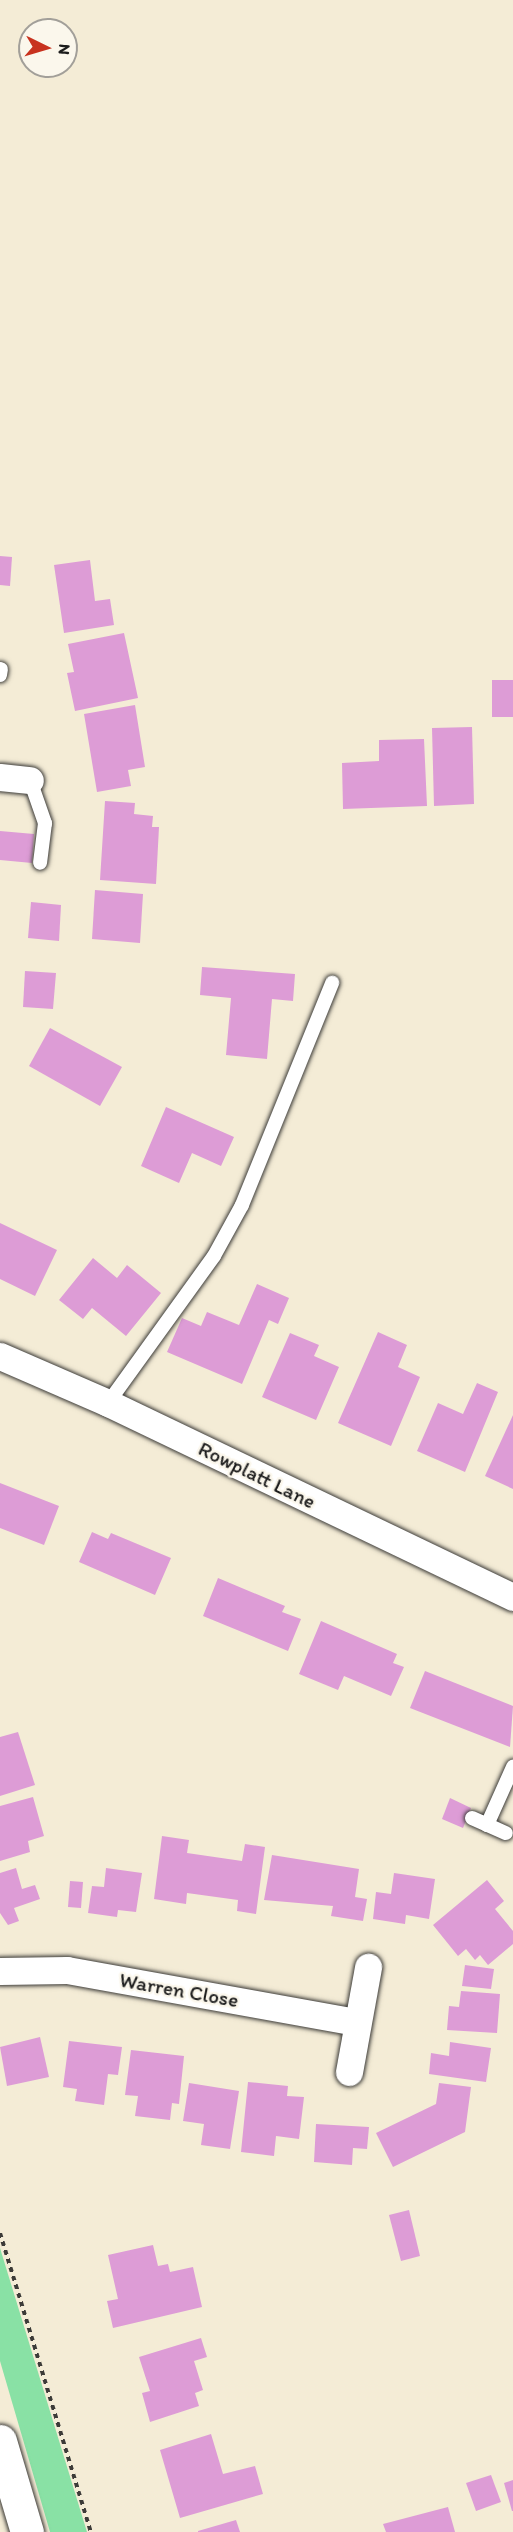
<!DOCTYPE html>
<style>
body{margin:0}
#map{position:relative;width:513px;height:2532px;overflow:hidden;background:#f4ecd6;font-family:Itim,sans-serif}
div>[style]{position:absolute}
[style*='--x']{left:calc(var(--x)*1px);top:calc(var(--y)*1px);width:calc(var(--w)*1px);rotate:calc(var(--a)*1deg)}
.green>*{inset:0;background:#89e1a5}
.building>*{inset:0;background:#dd9cd6}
.path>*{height:4px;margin-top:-2px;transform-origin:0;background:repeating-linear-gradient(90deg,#3c3b38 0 4.5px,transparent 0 9px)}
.roads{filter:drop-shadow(0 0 2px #3c3b38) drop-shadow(0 0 2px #3c3b38)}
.service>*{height:14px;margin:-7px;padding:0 7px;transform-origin:7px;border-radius:7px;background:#fff}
.minor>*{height:27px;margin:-13.5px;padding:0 13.5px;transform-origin:13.5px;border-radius:13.5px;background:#fff}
.tertiary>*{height:33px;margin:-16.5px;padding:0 16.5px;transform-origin:16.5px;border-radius:16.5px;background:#fff}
span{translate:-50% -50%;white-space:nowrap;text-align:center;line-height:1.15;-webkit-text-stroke:5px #fbf7ec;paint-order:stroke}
.street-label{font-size:21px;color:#1c1c1c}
.north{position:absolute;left:18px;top:18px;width:60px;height:60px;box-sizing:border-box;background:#fbf7ec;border:2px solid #a29f99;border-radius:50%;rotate:95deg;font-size:16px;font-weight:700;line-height:24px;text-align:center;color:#1c1c1c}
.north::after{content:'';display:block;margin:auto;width:21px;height:27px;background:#c8321e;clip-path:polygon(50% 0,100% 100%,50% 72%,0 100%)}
</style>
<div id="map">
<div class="green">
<i style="clip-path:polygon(0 2248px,87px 2532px,50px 2532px,0 2361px)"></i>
</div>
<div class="building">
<i style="clip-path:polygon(0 556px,12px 557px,10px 586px,0 585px)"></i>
<i style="clip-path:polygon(90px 560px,95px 601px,110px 599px,114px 625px,64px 633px,54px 565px)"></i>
<i style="clip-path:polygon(124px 633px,138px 698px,75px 711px,67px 673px,74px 672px,68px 644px)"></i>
<i style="clip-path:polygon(492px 680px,513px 680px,513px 717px,492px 717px)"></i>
<i style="clip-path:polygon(135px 705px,145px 767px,128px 770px,131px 786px,97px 792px,84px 714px)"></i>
<i style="clip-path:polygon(472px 727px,474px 804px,434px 806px,432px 728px)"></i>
<i style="clip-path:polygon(424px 739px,427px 806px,343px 809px,342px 763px,379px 761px,379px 740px)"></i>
<i style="clip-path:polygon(105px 801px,135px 803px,134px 814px,153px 816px,152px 827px,159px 827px,156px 884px,100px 880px)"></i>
<i style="clip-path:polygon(0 831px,34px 834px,32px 863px,0 860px)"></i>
<i style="clip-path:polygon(95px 890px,143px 894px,140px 943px,92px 939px)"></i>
<i style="clip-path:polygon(31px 902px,61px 905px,59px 941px,28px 938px)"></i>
<i style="clip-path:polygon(202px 967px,295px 974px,293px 1001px,272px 999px,267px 1059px,226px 1055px,231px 998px,200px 995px)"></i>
<i style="clip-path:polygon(25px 971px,56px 973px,53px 1009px,23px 1007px)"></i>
<i style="clip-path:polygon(50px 1028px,122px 1067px,100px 1106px,29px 1066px)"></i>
<i style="clip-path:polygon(166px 1107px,234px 1137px,221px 1166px,192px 1153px,179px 1183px,141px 1166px)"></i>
<i style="clip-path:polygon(0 1223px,57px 1250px,35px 1296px,0 1279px)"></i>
<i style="clip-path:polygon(93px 1258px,117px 1278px,127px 1265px,161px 1293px,126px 1336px,92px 1308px,83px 1319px,59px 1300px)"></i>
<i style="clip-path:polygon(257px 1284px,289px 1298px,278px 1324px,269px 1320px,242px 1384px,167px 1352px,182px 1318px,201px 1326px,207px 1312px,239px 1325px)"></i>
<i style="clip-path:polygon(378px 1332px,407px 1345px,398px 1367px,420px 1377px,391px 1446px,338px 1423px)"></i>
<i style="clip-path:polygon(290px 1333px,319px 1345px,314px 1356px,339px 1367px,316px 1420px,262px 1397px)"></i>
<i style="clip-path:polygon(477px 1383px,498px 1392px,465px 1472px,417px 1451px,438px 1403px,463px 1414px)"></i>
<i style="clip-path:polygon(513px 1415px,513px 1489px,485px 1476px)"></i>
<i style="clip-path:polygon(0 1483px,59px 1506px,44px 1545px,0 1528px)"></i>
<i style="clip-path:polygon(92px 1532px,108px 1539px,111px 1533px,171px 1558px,155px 1595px,79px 1562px)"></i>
<i style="clip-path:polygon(218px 1578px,285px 1606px,282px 1612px,301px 1619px,288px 1651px,203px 1616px)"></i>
<i style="clip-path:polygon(321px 1621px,397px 1654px,393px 1663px,404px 1667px,391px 1696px,344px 1676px,338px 1690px,299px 1674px)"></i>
<i style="clip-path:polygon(425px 1671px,513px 1706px,510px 1747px,410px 1708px)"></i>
<i style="clip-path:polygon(18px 1732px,35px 1785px,0 1796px,0 1737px)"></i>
<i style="clip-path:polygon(33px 1797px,44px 1836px,28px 1841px,30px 1852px,0 1861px,0 1806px)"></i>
<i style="clip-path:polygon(450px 1798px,471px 1808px,463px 1828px,442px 1819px)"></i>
<i style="clip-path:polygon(162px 1836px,189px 1840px,187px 1853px,242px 1861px,245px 1844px,265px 1847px,256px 1914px,237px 1911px,238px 1900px,187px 1893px,186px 1904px,154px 1899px)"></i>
<i style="clip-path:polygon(272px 1855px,359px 1869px,355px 1897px,367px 1899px,363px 1921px,331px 1916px,333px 1906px,264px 1900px)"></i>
<i style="clip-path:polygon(16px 1868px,22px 1889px,35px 1885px,40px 1899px,14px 1908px,19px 1921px,8px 1925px,0 1913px,0 1873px)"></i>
<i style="clip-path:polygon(106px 1868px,142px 1873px,136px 1912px,118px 1910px,117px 1917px,88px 1913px,92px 1886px,104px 1887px)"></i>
<i style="clip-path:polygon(394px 1873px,435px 1879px,429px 1919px,406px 1915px,405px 1924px,373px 1919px,376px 1892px,391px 1894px)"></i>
<i style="clip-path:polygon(487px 1880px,504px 1901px,495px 1909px,513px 1931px,513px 1944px,488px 1965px,480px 1955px,475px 1960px,466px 1949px,458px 1956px,433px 1925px)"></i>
<i style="clip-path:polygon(70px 1881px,83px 1882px,81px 1908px,68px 1907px)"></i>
<i style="clip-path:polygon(465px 1965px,494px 1969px,491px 1989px,462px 1986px)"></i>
<i style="clip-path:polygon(461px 1991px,500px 1994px,497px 2033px,447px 2030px,449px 2006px,459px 2007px)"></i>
<i style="clip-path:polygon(40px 2037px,49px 2077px,7px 2086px,0 2047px)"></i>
<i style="clip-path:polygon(69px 2041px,122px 2047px,118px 2075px,108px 2074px,104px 2105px,75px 2101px,77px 2089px,63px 2087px)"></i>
<i style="clip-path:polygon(450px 2042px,491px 2048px,486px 2082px,429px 2074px,431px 2053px,449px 2056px)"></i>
<i style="clip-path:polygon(131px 2050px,184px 2056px,179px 2104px,172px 2103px,170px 2120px,135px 2116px,138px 2096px,125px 2095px)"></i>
<i style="clip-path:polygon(248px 2082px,288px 2086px,287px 2096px,304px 2097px,299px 2139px,276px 2136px,274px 2156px,241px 2152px)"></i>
<i style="clip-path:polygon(189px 2083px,239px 2091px,230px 2149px,201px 2145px,204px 2124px,183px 2121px)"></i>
<i style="clip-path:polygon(439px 2083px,471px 2087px,465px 2132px,393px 2167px,376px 2133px,436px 2104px)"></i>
<i style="clip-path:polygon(316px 2124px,369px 2127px,367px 2149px,353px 2148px,352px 2165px,314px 2162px)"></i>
<i style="clip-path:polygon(409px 2210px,420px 2256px,401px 2261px,389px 2215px)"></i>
<i style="clip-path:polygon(153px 2245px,158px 2266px,168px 2264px,170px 2272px,193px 2267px,202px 2307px,113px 2328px,107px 2301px,118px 2299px,108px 2255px)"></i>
<i style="clip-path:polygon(201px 2338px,207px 2357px,194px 2361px,203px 2390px,195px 2393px,199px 2406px,150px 2422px,142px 2393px,150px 2391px,139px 2357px)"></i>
<i style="clip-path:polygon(211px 2434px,223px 2474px,255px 2466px,263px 2494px,180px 2518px,160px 2450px)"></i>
<i style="clip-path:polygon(491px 2475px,501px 2502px,476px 2511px,466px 2483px)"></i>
<i style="clip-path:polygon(513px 2480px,513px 2511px,512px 2511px,504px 2483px)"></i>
<i style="clip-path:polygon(448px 2507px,455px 2532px,386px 2532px,383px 2524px)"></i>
<i style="clip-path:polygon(236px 2520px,240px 2532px,198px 2532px,198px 2531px)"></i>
</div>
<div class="path">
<i style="--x:0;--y:2233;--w:313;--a:73.1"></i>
</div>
<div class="roads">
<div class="service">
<i style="--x:0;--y:675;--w:6;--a:-81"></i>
<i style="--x:30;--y:780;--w:46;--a:70.8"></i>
<i style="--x:45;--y:823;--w:40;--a:97.1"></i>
<i style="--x:108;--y:1403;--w:181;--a:-54.2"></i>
<i style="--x:214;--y:1256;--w:58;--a:-61.2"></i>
<i style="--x:242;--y:1205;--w:240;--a:-67.9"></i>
<i style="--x:472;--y:1818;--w:37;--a:24"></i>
<i style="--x:487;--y:1825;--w:64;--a:-65.9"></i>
</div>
<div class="minor">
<i style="--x:0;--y:777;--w:30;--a:6"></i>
<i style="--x:0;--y:1356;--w:118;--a:23.5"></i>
<i style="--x:108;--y:1403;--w:449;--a:25.6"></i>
<i style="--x:0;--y:1971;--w:67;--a:-0.9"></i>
<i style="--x:67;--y:1970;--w:295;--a:10.2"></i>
<i style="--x:349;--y:2072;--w:107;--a:-79.7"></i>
</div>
<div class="tertiary">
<i style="--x:0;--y:2441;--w:95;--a:73.5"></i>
</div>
</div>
<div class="street-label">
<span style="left:257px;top:1475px;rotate:26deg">Rowplatt Lane</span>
<span style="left:179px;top:1990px;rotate:10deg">Warren Close</span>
</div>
<div class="north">N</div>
</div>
